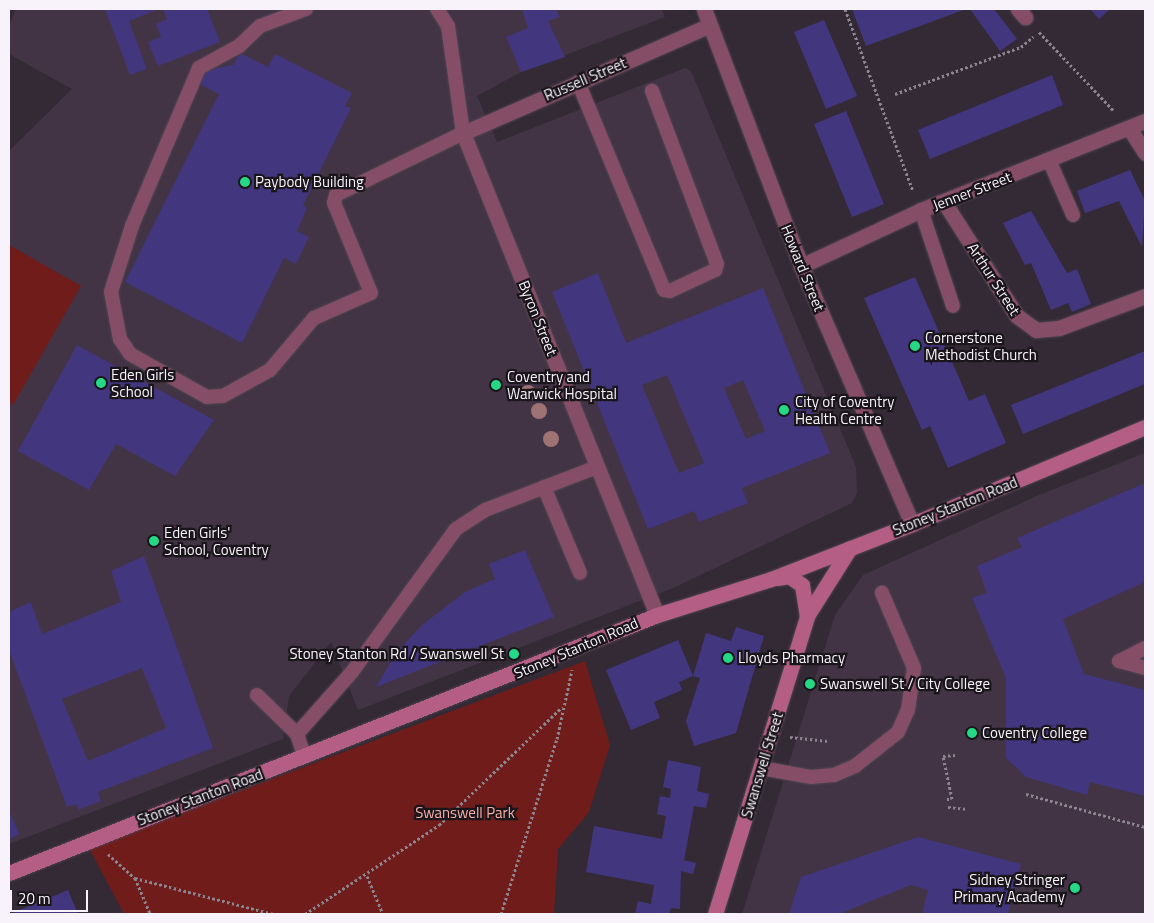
<!DOCTYPE html>
<style>
body{margin:0}
#map{position:relative;width:1154px;height:923px;overflow:hidden;background:#342a36;font-family:"Titillium Web",sans-serif}
div>[style]{position:absolute}
[style*='--x']{left:calc(var(--x)*1px);top:calc(var(--y)*1px);width:calc(var(--w)*1px);rotate:calc(var(--a)*1deg)}
.built>*{inset:0;background:#423445}
.green>*{inset:0;background:#6f1c1b}
.building>*{inset:0;background:#42367e}
.path>*{height:3px;margin-top:-1.5px;transform-origin:0;background:repeating-linear-gradient(90deg,#8c848e 0 2.5px,transparent 0 5px)}
.roads{filter:drop-shadow(0 0 1px #4f4651) drop-shadow(0 0 1px #4f4651)}
.service>*{height:14px;margin:-7px;padding:0 7px;transform-origin:7px;border-radius:7px;background:#854e66}
.minor>*{height:15px;margin:-7.5px;padding:0 7.5px;transform-origin:7.5px;border-radius:7.5px;background:#854e66}
.tertiary>*{height:15px;margin:-7.5px;padding:0 7.5px;transform-origin:7.5px;border-radius:7.5px;background:#854e66}
.secondary>*{height:15px;margin:-7.5px;padding:0 7.5px;transform-origin:7.5px;border-radius:7.5px;background:#b45e85}
.trees>*{width:16px;height:16px;margin:-8px;border-radius:50%;background:#9f7273}
.dots>*{width:14px;height:14px;translate:-50% -50%;box-sizing:border-box;border:2px solid #19151a;border-radius:50%}
span{translate:-50% -50%;white-space:nowrap;text-align:center;line-height:1.15;-webkit-text-stroke:4.5px #19151a;paint-order:stroke}
.street-label{font-size:15px;color:#f8f2fa}
.poi-label{font-size:15px;color:#f8f2fa}
.left{translate:0 -50%;text-align:left}
.right{translate:-100% -50%;text-align:right}
.park-label{font-size:15px;color:#f7ada5}
.frame{position:absolute;inset:0;border:10px solid #f8f2fa;pointer-events:none}
.scale{position:absolute;left:10px;top:890px;width:78px;height:22px;box-sizing:border-box;border:2px solid #f8f2fa;border-top:0;padding-left:6px;font-size:15px;line-height:18px;white-space:nowrap;color:#f8f2fa;-webkit-text-stroke:4px #19151a;paint-order:stroke}
</style>
<div id="map">
<div class="built">
<i style="clip-path:polygon(16px 9px,662px 9px,665px 17px,521px 72px,477px 96px,497px 142px,685px 68px,691px 71px,856px 467px,857px 493px,852px 503px,673px 588px,358px 710px,331px 642px,289px 696px,283px 739px,9px 844px,9px 151px,72px 89px,9px 54px,9px 26px)"></i>
<i style="clip-path:polygon(1145px 453px,1145px 914px,742px 914px,835px 615px,863px 575px,1039px 495px)"></i>
</div>
<div class="green">
<i style="clip-path:polygon(9px 245px,81px 286px,13px 405px,9px 403px)"></i>
<i style="clip-path:polygon(585px 661px,610px 745px,589px 812px,558px 849px,554px 914px,124px 914px,89px 848px)"></i>
</div>
<div class="building">
<i style="clip-path:polygon(105px 9px,159px 9px,129px 21px,147px 69px,130px 75px)"></i>
<i style="clip-path:polygon(163px 9px,207px 9px,220px 42px,158px 66px,148px 42px,161px 37px,156px 24px,167px 19px)"></i>
<i style="clip-path:polygon(522px 9px,556px 9px,560px 17px,548px 21px,565px 57px,521px 72px,506px 37px,528px 28px)"></i>
<i style="clip-path:polygon(852px 9px,966px 9px,866px 46px)"></i>
<i style="clip-path:polygon(970px 9px,994px 9px,1017px 39px,1000px 51px)"></i>
<i style="clip-path:polygon(1090px 9px,1110px 9px,1099px 19px)"></i>
<i style="clip-path:polygon(824px 20px,857px 96px,826px 109px,794px 32px)"></i>
<i style="clip-path:polygon(240px 53px,268px 67px,275px 54px,352px 93px,345px 106px,351px 108px,303px 205px,307px 208px,297px 231px,309px 237px,296px 264px,284px 258px,242px 343px,125px 282px,219px 94px,199px 84px,207px 70px,233px 65px)"></i>
<i style="clip-path:polygon(1052px 75px,1063px 105px,930px 159px,918px 130px)"></i>
<i style="clip-path:polygon(846px 111px,884px 204px,852px 217px,814px 124px)"></i>
<i style="clip-path:polygon(1130px 170px,1145px 201px,1142px 247px,1119px 201px,1085px 213px,1077px 191px)"></i>
<i style="clip-path:polygon(1031px 211px,1067px 273px,1077px 269px,1091px 304px,1072px 312px,1068px 303px,1051px 310px,1031px 263px,1025px 265px,1003px 223px)"></i>
<i style="clip-path:polygon(evenodd,598px 273px,626px 343px,763px 288px,830px 453px,742px 488px,748px 503px,699px 522px,694px 511px,648px 529px,552px 292px,598px 273px,667px 375px,704px 463px,679px 473px,642px 385px,667px 375px,598px 273px,743px 380px,765px 431px,746px 439px,724px 388px,743px 380px)"></i>
<i style="clip-path:polygon(915px 277px,969px 401px,985px 394px,1006px 443px,948px 468px,930px 426px,922px 430px,864px 298px)"></i>
<i style="clip-path:polygon(77px 345px,214px 420px,175px 476px,116px 444px,89px 490px,18px 451px)"></i>
<i style="clip-path:polygon(1145px 351px,1145px 384px,1023px 434px,1011px 405px)"></i>
<i style="clip-path:polygon(1145px 483px,1145px 582px,1063px 619px,1084px 674px,1145px 690px,1145px 796px,1090px 782px,1087px 795px,1026px 777px,1006px 758px,1006px 678px,972px 598px,987px 593px,977px 566px,1022px 547px,1017px 538px)"></i>
<i style="clip-path:polygon(525px 550px,554px 617px,376px 687px,396px 653px,422px 625px,465px 592px,495px 579px,489px 564px)"></i>
<i style="clip-path:polygon(evenodd,144px 556px,213px 748px,98px 792px,101px 801px,78px 810px,76px 804px,67px 807px,9px 650px,9px 612px,31px 602px,42px 634px,121px 602px,111px 571px,144px 556px,142px 668px,166px 728px,88px 761px,62px 699px,142px 668px)"></i>
<i style="clip-path:polygon(736px 627px,764px 636px,736px 733px,694px 746px,686px 721px,700px 678px,693px 676px,706px 633px,731px 641px)"></i>
<i style="clip-path:polygon(678px 640px,693px 676px,679px 682px,682px 690px,654px 702px,660px 718px,631px 730px,606px 670px)"></i>
<i style="clip-path:polygon(668px 760px,701px 767px,697px 791px,709px 794px,706px 808px,694px 806px,684px 860px,696px 863px,693px 874px,681px 871px,680px 909px,671px 908px,669px 914px,635px 914px,638px 901px,651px 904px,654px 885px,586px 872px,594px 826px,662px 839px,666px 816px,657px 814px,660px 796px,670px 798px,671px 789px,663px 787px)"></i>
<i style="clip-path:polygon(9px 810px,19px 834px,9px 839px)"></i>
<i style="clip-path:polygon(918px 837px,1021px 864px,1008px 914px,922px 914px,928px 890px,911px 885px,839px 914px,789px 914px,801px 877px)"></i>
<i style="clip-path:polygon(68px 890px,78px 914px,10px 914px)"></i>
</div>
<div class="path">
<i style="--x:845;--y:9;--w:194;--a:69.5"></i>
<i style="--x:1039;--y:32;--w:109;--a:46.5"></i>
<i style="--x:895;--y:94;--w:134;--a:-20.5"></i>
<i style="--x:1021;--y:47;--w:16;--a:-40"></i>
<i style="--x:790;--y:737;--w:38;--a:6"></i>
<i style="--x:1026;--y:794;--w:123;--a:15.5"></i>
<i style="--x:947;--y:799;--w:5;--a:0"></i>
<i style="--x:952;--y:799;--w:44;--a:-101.8"></i>
<i style="--x:943;--y:756;--w:12;--a:-5"></i>
<i style="--x:948;--y:807;--w:18;--a:6"></i>
<i style="--x:108;--y:854;--w:36;--a:42"></i>
<i style="--x:135;--y:878;--w:143;--a:14.6"></i>
<i style="--x:367;--y:876;--w:41;--a:67.2"></i>
<i style="--x:135;--y:878;--w:39;--a:67"></i>
<i style="--x:305;--y:914;--w:161;--a:-33.6"></i>
<i style="--x:439;--y:825;--w:170;--a:-43.8"></i>
<i style="--x:501;--y:914;--w:184;--a:-72.3"></i>
<i style="--x:557;--y:739;--w:71;--a:-77.7"></i>
</div>
<div class="roads">
<div class="service">
<i style="--x:306;--y:9;--w:49;--a:159.7"></i>
<i style="--x:260;--y:26;--w:29;--a:136"></i>
<i style="--x:239;--y:46;--w:46;--a:151.2"></i>
<i style="--x:199;--y:68;--w:172;--a:113"></i>
<i style="--x:132;--y:226;--w:69;--a:107.7"></i>
<i style="--x:111;--y:292;--w:48;--a:79.2"></i>
<i style="--x:120;--y:339;--w:18;--a:56"></i>
<i style="--x:130;--y:354;--w:88;--a:29.2"></i>
<i style="--x:207;--y:397;--w:16;--a:-4"></i>
<i style="--x:223;--y:396;--w:54;--a:-29"></i>
<i style="--x:270;--y:370;--w:68;--a:-49.8"></i>
<i style="--x:314;--y:318;--w:62;--a:-23.7"></i>
<i style="--x:371;--y:293;--w:97;--a:-112.3"></i>
<i style="--x:334;--y:203;--w:8;--a:-76"></i>
<i style="--x:336;--y:195;--w:141;--a:-26"></i>
<i style="--x:463;--y:133;--w:108;--a:-98"></i>
<i style="--x:448;--y:26;--w:20;--a:-123"></i>
<i style="--x:578;--y:82;--w:225;--a:67.5"></i>
<i style="--x:664;--y:290;--w:6;--a:9"></i>
<i style="--x:670;--y:291;--w:50;--a:-25"></i>
<i style="--x:715;--y:270;--w:6;--a:-72"></i>
<i style="--x:717;--y:264;--w:185;--a:-110.6"></i>
<i style="--x:1049;--y:160;--w:60;--a:66.4"></i>
<i style="--x:921;--y:210;--w:101;--a:71.6"></i>
<i style="--x:544;--y:487;--w:93;--a:67.3"></i>
<i style="--x:1145;--y:648;--w:29;--a:153"></i>
<i style="--x:1119;--y:661;--w:27;--a:15"></i>
<i style="--x:257;--y:695;--w:56;--a:44.3"></i>
<i style="--x:297;--y:734;--w:23;--a:72"></i>
<i style="--x:297;--y:734;--w:83;--a:-48.4"></i>
<i style="--x:352;--y:672;--w:177;--a:-54"></i>
<i style="--x:456;--y:529;--w:35;--a:-33"></i>
<i style="--x:485;--y:510;--w:120;--a:-21"></i>
<i style="--x:761;--y:768;--w:51;--a:10.2"></i>
<i style="--x:811;--y:777;--w:23;--a:-5"></i>
<i style="--x:834;--y:775;--w:23;--a:-23"></i>
<i style="--x:855;--y:766;--w:55;--a:-38.3"></i>
<i style="--x:898;--y:732;--w:24;--a:-66"></i>
<i style="--x:908;--y:710;--w:42;--a:-81.9"></i>
<i style="--x:914;--y:668;--w:82;--a:-113.1"></i>
</div>
<div class="minor">
<i style="--x:1018;--y:9;--w:11;--a:49"></i>
<i style="--x:1129;--y:128;--w:30;--a:57"></i>
<i style="--x:944;--y:202;--w:135;--a:57.4"></i>
<i style="--x:1017;--y:316;--w:24;--a:36"></i>
<i style="--x:1036;--y:330;--w:23;--a:-5"></i>
<i style="--x:1059;--y:328;--w:92;--a:-20.4"></i>
<i style="--x:801;--y:266;--w:132;--a:-25"></i>
<i style="--x:921;--y:210;--w:241;--a:-21.7"></i>
<i style="--x:657;--y:615;--w:520;--a:-111.92"></i>
<i style="--x:463;--y:133;--w:267;--a:-23.6"></i>
</div>
<div class="tertiary">
<i style="--x:704;--y:9;--w:275;--a:69.3"></i>
<i style="--x:801;--y:266;--w:281;--a:66.7"></i>
</div>
<div class="secondary">
<i style="--x:777;--y:578;--w:12;--a:-9"></i>
<i style="--x:789;--y:576;--w:16;--a:35"></i>
<i style="--x:802;--y:585;--w:31;--a:81"></i>
<i style="--x:9;--y:873;--w:697;--a:-21.71"></i>
<i style="--x:657;--y:615;--w:120;--a:-17.5"></i>
<i style="--x:771;--y:579;--w:151;--a:-21.3"></i>
<i style="--x:912;--y:524;--w:252;--a:-22.6"></i>
<i style="--x:715;--y:914;--w:312;--a:-72.8"></i>
<i style="--x:807;--y:616;--w:80;--a:-57.7"></i>
</div>
</div>
<div class="trees">
<i style="left:528px;top:393px"></i>
<i style="left:539px;top:411px"></i>
<i style="left:551px;top:439px"></i>
</div>
<div class="dots">
<i style="left:245px;top:182px;background:#25d886"></i>
<i style="left:915px;top:346px;background:#25d886"></i>
<i style="left:101px;top:383px;background:#25d886"></i>
<i style="left:496px;top:385px;background:#25d886"></i>
<i style="left:784px;top:410px;background:#25d886"></i>
<i style="left:154px;top:541px;background:#25d886"></i>
<i style="left:514px;top:654px;background:#25d886"></i>
<i style="left:728px;top:658px;background:#25d886"></i>
<i style="left:810px;top:684px;background:#25d886"></i>
<i style="left:972px;top:733px;background:#25d886"></i>
<i style="left:1075px;top:888px;background:#25d886"></i>
</div>
<div class="street-label">
<span style="left:585px;top:79px;rotate:-23deg">Russell Street</span>
<span style="left:972px;top:191px;rotate:-21deg">Jenner Street</span>
<span style="left:803px;top:268px;rotate:68deg">Howard Street</span>
<span style="left:994px;top:279px;rotate:57deg">Arthur Street</span>
<span style="left:538px;top:318px;rotate:68deg">Byron Street</span>
<span style="left:955px;top:506px;rotate:-22deg">Stoney Stanton Road</span>
<span style="left:576px;top:648px;rotate:-23deg">Stoney Stanton Road</span>
<span style="left:762px;top:765px;rotate:-73deg">Swanswell Street</span>
<span style="left:200px;top:797px;rotate:-21deg">Stoney Stanton Road</span>
</div>
<div class="poi-label">
<span class="left" style="left:255px;top:182px">Paybody Building</span>
<span class="left" style="left:925px;top:346px">Cornerstone<br>Methodist Church</span>
<span class="left" style="left:111px;top:383px">Eden Girls<br>School</span>
<span class="left" style="left:507px;top:385px">Coventry and<br>Warwick Hospital</span>
<span class="left" style="left:795px;top:410px">City of Coventry<br>Health Centre</span>
<span class="left" style="left:164px;top:541px">Eden Girls'<br>School, Coventry</span>
<span class="right" style="left:504px;top:654px">Stoney Stanton Rd / Swanswell St</span>
<span class="left" style="left:738px;top:658px">Lloyds Pharmacy</span>
<span class="left" style="left:820px;top:684px">Swanswell St / City College</span>
<span class="left" style="left:982px;top:733px">Coventry College</span>
<span class="right" style="left:1065px;top:888px">Sidney Stringer<br>Primary Academy</span>
</div>
<div class="park-label">
<span style="left:465px;top:813px">Swanswell Park</span>
</div>
<div class="frame"></div>
<div class="scale">20 m</div>
</div>
